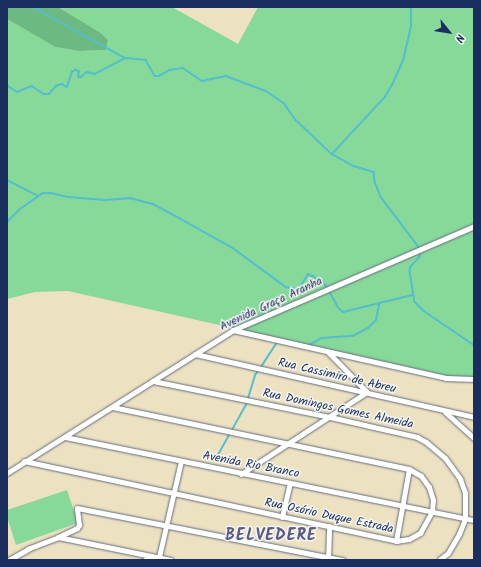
<!DOCTYPE html>
<meta charset="utf-8">
<style>
body{margin:0}
#map{position:relative;width:481px;height:567px;overflow:hidden;background:#ece1c0;font-family:Kalam,sans-serif}
div>[style]{position:absolute}
[style*='--x']{left:calc(var(--x)*1px);top:calc(var(--y)*1px);width:calc(var(--w)*1px);rotate:calc(var(--a)*1deg)}
.green>*{inset:0;background:#87d99a}
.forest>*{inset:0;background:#6db982}
.stream>*{height:1.5px;margin:-0.75px;padding:0 0.75px;transform-origin:0.75px;border-radius:0.75px;background:#53becd}
.roads{filter:drop-shadow(0 0 1px #646d80) drop-shadow(0 0 1px #646d80)}
.street>*{height:5px;margin:-2.5px;padding:0 2.5px;transform-origin:2.5px;border-radius:2.5px;background:#fff}
span{translate:-50% -50%;white-space:nowrap;text-align:center;line-height:1.15;-webkit-text-stroke:3px #f6f6f2;paint-order:stroke}
.street-label{font-size:12px;color:#1b2f5e}
.district-label{font-size:16px;color:#5b5b8a;font-weight:700;letter-spacing:1px}
.frame{position:absolute;inset:0;border:8px solid #1b2f5e;pointer-events:none}
.north{position:absolute;left:429px;top:12px;width:40px;height:40px;-webkit-text-stroke:3px #f6f6f2;paint-order:stroke;rotate:120deg;font-size:11px;font-weight:700;line-height:16px;text-align:center;color:#1b2f5e}
.north::after{content:'';display:block;margin:auto;width:14px;height:18px;background:#1b2f5e;clip-path:polygon(50% 0,100% 100%,50% 72%,0 100%)}
</style>
<div id="map">
<div class="green">
<i style="clip-path:polygon(58px 7px,172px 7px,238px 44px,258px 7px,474px 7px,474px 382px,68px 291px,35px 292px,7px 299px,7px 19px,55px 47px,79px 51px,106px 50px,108px 40px,101px 33px)"></i>
<i style="clip-path:polygon(67px 490px,78px 523px,16px 545px,7px 517px,7px 510px)"></i>
</div>
<div class="forest">
<i style="clip-path:polygon(7px 7px,58px 7px,101px 33px,108px 40px,106px 50px,79px 51px,55px 47px,7px 19px)"></i>
</div>
<div class="stream">
<i style="--x:33;--y:7;--w:105;--a:29"></i>
<i style="--x:125;--y:58;--w:21;--a:5"></i>
<i style="--x:146;--y:60;--w:18;--a:61"></i>
<i style="--x:155;--y:76;--w:4;--a:0"></i>
<i style="--x:159;--y:76;--w:13;--a:-29"></i>
<i style="--x:170;--y:70;--w:13;--a:-9"></i>
<i style="--x:183;--y:68;--w:23;--a:34"></i>
<i style="--x:202;--y:81;--w:25;--a:-12"></i>
<i style="--x:226;--y:76;--w:43;--a:20.6"></i>
<i style="--x:266;--y:91;--w:22;--a:34"></i>
<i style="--x:284;--y:103;--w:21;--a:55"></i>
<i style="--x:296;--y:120;--w:50;--a:43.4"></i>
<i style="--x:332;--y:154;--w:25;--a:29"></i>
<i style="--x:354;--y:166;--w:21;--a:17"></i>
<i style="--x:374;--y:172;--w:10;--a:84"></i>
<i style="--x:375;--y:182;--w:16;--a:68"></i>
<i style="--x:381;--y:197;--w:61;--a:52.9"></i>
<i style="--x:418;--y:246;--w:6;--a:72"></i>
<i style="--x:420;--y:252;--w:5;--a:90"></i>
<i style="--x:420;--y:257;--w:13;--a:132"></i>
<i style="--x:411;--y:267;--w:4;--a:104"></i>
<i style="--x:410;--y:271;--w:31;--a:81"></i>
<i style="--x:415;--y:302;--w:13;--a:45"></i>
<i style="--x:424;--y:311;--w:60;--a:34.2"></i>
<i style="--x:7;--y:85;--w:12;--a:35"></i>
<i style="--x:17;--y:92;--w:16;--a:-22"></i>
<i style="--x:32;--y:86;--w:14;--a:34"></i>
<i style="--x:44;--y:94;--w:5;--a:0"></i>
<i style="--x:49;--y:94;--w:11;--a:-49"></i>
<i style="--x:56;--y:86;--w:6;--a:-18"></i>
<i style="--x:62;--y:84;--w:6;--a:31"></i>
<i style="--x:67;--y:87;--w:16;--a:-72"></i>
<i style="--x:72;--y:72;--w:4;--a:-34"></i>
<i style="--x:75;--y:70;--w:4;--a:14"></i>
<i style="--x:79;--y:71;--w:6;--a:90"></i>
<i style="--x:79;--y:77;--w:2;--a:0"></i>
<i style="--x:81;--y:77;--w:8;--a:-40"></i>
<i style="--x:87;--y:72;--w:8;--a:14"></i>
<i style="--x:95;--y:74;--w:34;--a:-28"></i>
<i style="--x:332;--y:154;--w:78;--a:-47.1"></i>
<i style="--x:385;--y:97;--w:16;--a:-60"></i>
<i style="--x:393;--y:83;--w:24;--a:-66"></i>
<i style="--x:403;--y:61;--w:37;--a:-77"></i>
<i style="--x:411;--y:25;--w:18;--a:-90"></i>
<i style="--x:7;--y:180;--w:34;--a:27"></i>
<i style="--x:7;--y:222;--w:18;--a:-45"></i>
<i style="--x:20;--y:209;--w:28;--a:-35"></i>
<i style="--x:43;--y:193;--w:8;--a:0"></i>
<i style="--x:51;--y:193;--w:18;--a:13"></i>
<i style="--x:69;--y:197;--w:35;--a:5"></i>
<i style="--x:104;--y:200;--w:26;--a:-4"></i>
<i style="--x:130;--y:198;--w:24;--a:15"></i>
<i style="--x:153;--y:204;--w:30;--a:28"></i>
<i style="--x:179;--y:218;--w:62;--a:29.1"></i>
<i style="--x:233;--y:248;--w:66;--a:36.3"></i>
<i style="--x:286;--y:287;--w:13;--a:9"></i>
<i style="--x:299;--y:289;--w:17;--a:-59"></i>
<i style="--x:308;--y:274;--w:5;--a:22"></i>
<i style="--x:313;--y:276;--w:16;--a:35"></i>
<i style="--x:326;--y:285;--w:26;--a:61"></i>
<i style="--x:339;--y:308;--w:6;--a:45"></i>
<i style="--x:343;--y:312;--w:72;--a:-13.7"></i>
<i style="--x:308;--y:346;--w:16;--a:-30"></i>
<i style="--x:322;--y:338;--w:31;--a:-4"></i>
<i style="--x:353;--y:336;--w:17;--a:-28"></i>
<i style="--x:368;--y:328;--w:11;--a:-45"></i>
<i style="--x:376;--y:320;--w:16;--a:-79"></i>
<i style="--x:261;--y:367;--w:30;--a:-57"></i>
<i style="--x:232;--y:430;--w:29;--a:-61"></i>
<i style="--x:246;--y:405;--w:31;--a:-73"></i>
<i style="--x:255;--y:375;--w:6;--a:-51"></i>
<i style="--x:212;--y:459;--w:7;--a:-34"></i>
<i style="--x:218;--y:455;--w:25;--a:-61"></i>
</div>
<div class="roads">
<div class="street">
<i style="--x:233;--y:330;--w:218;--a:12.7"></i>
<i style="--x:446;--y:378;--w:28;--a:2"></i>
<i style="--x:195;--y:354;--w:286;--a:12.7"></i>
<i style="--x:153;--y:381;--w:181;--a:11.5"></i>
<i style="--x:330;--y:417;--w:89;--a:12.9"></i>
<i style="--x:417;--y:437;--w:10;--a:29"></i>
<i style="--x:426;--y:442;--w:25;--a:40"></i>
<i style="--x:445;--y:458;--w:26;--a:54"></i>
<i style="--x:460;--y:479;--w:15;--a:70"></i>
<i style="--x:465;--y:493;--w:26;--a:90"></i>
<i style="--x:465;--y:519;--w:16;--a:112"></i>
<i style="--x:459;--y:534;--w:22;--a:120"></i>
<i style="--x:448;--y:553;--w:11;--a:142"></i>
<i style="--x:445;--y:412;--w:39;--a:42"></i>
<i style="--x:65;--y:437;--w:417;--a:11.5"></i>
<i style="--x:24;--y:461;--w:381;--a:12.1"></i>
<i style="--x:396;--y:541;--w:13;--a:-9"></i>
<i style="--x:409;--y:539;--w:13;--a:-29"></i>
<i style="--x:420;--y:533;--w:25;--a:-61"></i>
<i style="--x:432;--y:511;--w:11;--a:-85"></i>
<i style="--x:433;--y:500;--w:14;--a:-107"></i>
<i style="--x:429;--y:487;--w:14;--a:-126"></i>
<i style="--x:421;--y:476;--w:14;--a:-150"></i>
<i style="--x:409;--y:469;--w:303;--a:-168.2"></i>
<i style="--x:7;--y:473;--w:267;--a:-32.3"></i>
<i style="--x:233;--y:330;--w:262;--a:-23.3"></i>
<i style="--x:241;--y:474;--w:150;--a:-33.1"></i>
<i style="--x:367;--y:392;--w:56;--a:-134.3"></i>
<i style="--x:282;--y:517;--w:35;--a:-77"></i>
<i style="--x:58;--y:537;--w:21;--a:-25"></i>
<i style="--x:77;--y:528;--w:4;--a:-56"></i>
<i style="--x:79;--y:525;--w:17;--a:-97"></i>
<i style="--x:77;--y:508;--w:271;--a:11.1"></i>
<i style="--x:396;--y:541;--w:73;--a:-79.8"></i>
<i style="--x:9;--y:560;--w:24;--a:-30"></i>
<i style="--x:30;--y:548;--w:30;--a:-21"></i>
<i style="--x:58;--y:537;--w:115;--a:11.5"></i>
<i style="--x:145;--y:560;--w:14;--a:-12"></i>
<i style="--x:159;--y:557;--w:98;--a:-77.1"></i>
<i style="--x:328;--y:560;--w:34;--a:-88"></i>
</div>
</div>
<div class="street-label">
<span style="left:271px;top:304px;rotate:-25deg">Avenida Graça Aranha</span>
<span style="left:337px;top:376px;rotate:13deg">Rua Cassimiro de Abreu</span>
<span style="left:338px;top:409px;rotate:12deg">Rua Domingos Gomes Almeida</span>
<span style="left:251px;top:465px;rotate:11deg">Avenida Rio Branco</span>
<span style="left:329px;top:516px;rotate:12deg">Rua Osório Duque Estrada</span>
</div>
<div class="district-label">
<span style="left:271px;top:536px">BELVEDERE</span>
</div>
<div class="frame"></div>
<div class="north">N</div>
</div>
